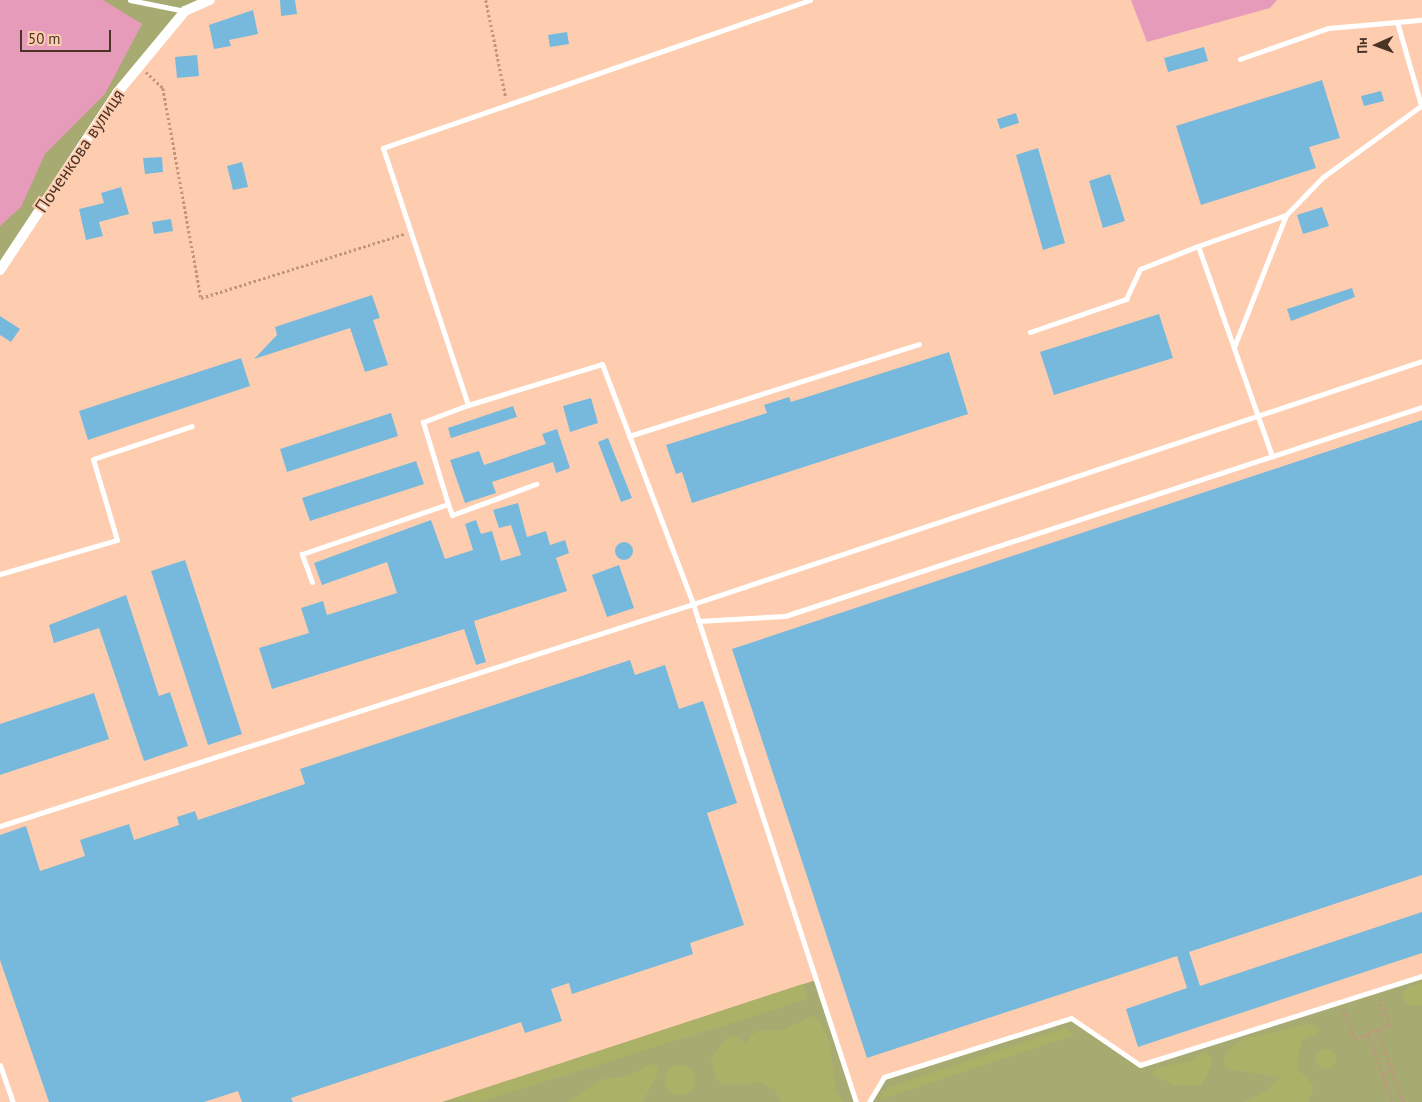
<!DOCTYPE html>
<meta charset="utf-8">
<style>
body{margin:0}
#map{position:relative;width:1422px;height:1102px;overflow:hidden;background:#fecdb0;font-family:"PT Sans",sans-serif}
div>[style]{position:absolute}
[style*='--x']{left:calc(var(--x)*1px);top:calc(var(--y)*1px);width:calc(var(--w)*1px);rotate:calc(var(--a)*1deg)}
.green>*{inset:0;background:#a7ab71}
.forest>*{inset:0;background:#abb166}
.round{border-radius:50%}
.water>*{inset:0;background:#e69bbb}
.building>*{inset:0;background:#76b9dc}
.path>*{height:2.5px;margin-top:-1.25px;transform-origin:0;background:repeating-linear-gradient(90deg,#be967f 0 2.5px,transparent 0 5px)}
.service>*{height:5px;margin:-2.5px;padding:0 2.5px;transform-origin:2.5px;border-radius:2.5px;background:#fff}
.minor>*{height:10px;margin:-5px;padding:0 5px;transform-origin:5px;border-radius:5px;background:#fff}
span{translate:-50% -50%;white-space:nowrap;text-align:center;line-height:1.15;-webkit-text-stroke:4px #fecdb0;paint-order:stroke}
.street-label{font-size:18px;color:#4b3325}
.north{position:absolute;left:1352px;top:20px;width:50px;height:50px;-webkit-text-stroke:4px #fecdb0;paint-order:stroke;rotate:268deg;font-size:14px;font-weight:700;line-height:20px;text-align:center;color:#4b3325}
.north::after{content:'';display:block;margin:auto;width:18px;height:22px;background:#4b3325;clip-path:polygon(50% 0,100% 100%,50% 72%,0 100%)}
.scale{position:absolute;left:20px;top:30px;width:91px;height:22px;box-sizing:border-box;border:2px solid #4b3325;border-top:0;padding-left:6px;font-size:15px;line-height:18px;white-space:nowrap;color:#4b3325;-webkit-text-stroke:4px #fecdb0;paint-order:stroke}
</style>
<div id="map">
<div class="green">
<i style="clip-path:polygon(0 0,210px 0,185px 11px,117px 93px,0 270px)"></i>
<i style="clip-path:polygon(1422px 976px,1422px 1102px,869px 1102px,884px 1077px,1071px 1018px,1140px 1065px)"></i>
<i style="clip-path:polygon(816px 980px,856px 1102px,442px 1102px)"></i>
</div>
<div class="forest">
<i style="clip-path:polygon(1422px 982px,1422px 1005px,1411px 1006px,1404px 1001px,1403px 993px,1409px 987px)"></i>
<i style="clip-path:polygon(803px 984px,808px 999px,479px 1102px,450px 1100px)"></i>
<i style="clip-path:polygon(811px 1016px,819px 1020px,830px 1043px,836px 1091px,844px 1102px,782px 1102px,775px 1090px,760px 1082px,735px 1085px,718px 1082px,711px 1058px,726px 1039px,734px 1036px,748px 1044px,751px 1035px,759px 1031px,783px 1030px)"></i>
<i style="clip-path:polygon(1307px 1024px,1315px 1025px,1320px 1032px,1303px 1040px,1299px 1049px,1298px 1069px,1314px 1086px,1308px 1102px,1244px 1102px,1268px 1090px,1280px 1077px,1226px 1069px,1223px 1061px,1232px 1047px,1247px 1038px)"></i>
<i style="clip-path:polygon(1066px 1028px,1075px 1035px,879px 1100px,887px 1088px)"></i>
<i class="round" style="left:1316px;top:1049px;width:20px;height:20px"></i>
<i style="clip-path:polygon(1204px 1051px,1211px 1057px,1212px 1065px,1201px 1085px,1174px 1085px,1152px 1074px,1158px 1068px,1190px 1061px)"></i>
<i style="clip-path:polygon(650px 1064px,658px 1067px,657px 1076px,642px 1102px,567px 1102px,602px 1079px,628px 1076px)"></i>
<i class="round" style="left:665px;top:1065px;width:30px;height:30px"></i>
</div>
<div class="water">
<i style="clip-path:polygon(0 0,103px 0,142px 24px,105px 94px,45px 154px,21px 207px,0 226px)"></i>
<i style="clip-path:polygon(1131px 0,1277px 0,1270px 8px,1147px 42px)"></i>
</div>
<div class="building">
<i style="clip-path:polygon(280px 0,295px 0,297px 14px,281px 16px)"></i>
<i style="clip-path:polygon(253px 10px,258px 34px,229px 40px,231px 46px,214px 49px,209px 25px)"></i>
<i style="clip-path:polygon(567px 32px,569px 44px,550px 47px,548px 35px)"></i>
<i style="clip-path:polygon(1204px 47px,1208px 61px,1168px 72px,1164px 58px)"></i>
<i style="clip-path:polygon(197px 55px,199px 76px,177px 78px,175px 57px)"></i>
<i style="clip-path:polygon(1322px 80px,1340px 138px,1309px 147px,1316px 168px,1201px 205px,1176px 126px)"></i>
<i style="clip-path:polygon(1381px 91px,1384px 101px,1364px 106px,1361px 96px)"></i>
<i style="clip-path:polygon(1016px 113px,1019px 123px,1000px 129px,997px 119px)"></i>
<i style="clip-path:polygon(1038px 148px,1065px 243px,1043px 250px,1016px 155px)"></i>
<i style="clip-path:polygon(162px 157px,163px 172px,145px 174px,143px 158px)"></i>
<i style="clip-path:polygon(242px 162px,248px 187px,233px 190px,227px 166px)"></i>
<i style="clip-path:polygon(1110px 174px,1125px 221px,1103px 228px,1089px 181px)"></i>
<i style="clip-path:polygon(121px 187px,129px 214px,99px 222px,103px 236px,86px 240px,79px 209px,104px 203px,101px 193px)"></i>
<i style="clip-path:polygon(1322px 207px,1329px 226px,1303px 234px,1297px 215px)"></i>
<i style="clip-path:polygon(171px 219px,173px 231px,154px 234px,152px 222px)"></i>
<i style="clip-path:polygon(1352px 288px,1355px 297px,1291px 321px,1287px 309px)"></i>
<i style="clip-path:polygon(372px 295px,380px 318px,373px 320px,388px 365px,365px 372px,350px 328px,254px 359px,277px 335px,275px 327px)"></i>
<i style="clip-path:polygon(1159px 314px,1173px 358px,1054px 395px,1040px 352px)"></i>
<i style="clip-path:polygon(0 316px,20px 329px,11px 342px,0 335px)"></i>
<i style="clip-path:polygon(949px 352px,968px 414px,692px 503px,682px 472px,676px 474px,666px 445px,767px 413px,764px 405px,789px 397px,791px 402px)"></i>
<i style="clip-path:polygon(241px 358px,250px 386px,88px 440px,79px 411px)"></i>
<i style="clip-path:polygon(591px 398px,598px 423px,570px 432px,563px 406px)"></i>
<i style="clip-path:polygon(513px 406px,517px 417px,451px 438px,448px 428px)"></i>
<i style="clip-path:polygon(391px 413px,398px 436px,287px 472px,280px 449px)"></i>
<i style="clip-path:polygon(1422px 420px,1422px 875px,1189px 952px,1200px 986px,1422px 912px,1422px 953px,1138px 1047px,1126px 1009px,1187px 988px,1177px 956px,867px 1058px,732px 649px)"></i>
<i style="clip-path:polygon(557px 429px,570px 468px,556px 473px,553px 462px,492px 482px,496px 493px,465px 503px,450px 460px,479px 451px,484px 465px,546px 444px,542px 434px)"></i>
<i style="clip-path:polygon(608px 438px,632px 498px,621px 502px,598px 442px)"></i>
<i style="clip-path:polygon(416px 461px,424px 484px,310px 521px,302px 498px)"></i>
<i style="clip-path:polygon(518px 503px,527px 537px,546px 531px,550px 545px,565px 540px,569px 553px,556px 558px,567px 591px,474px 621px,486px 662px,476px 665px,464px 629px,272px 689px,259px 648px,309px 633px,301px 608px,323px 601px,327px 615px,397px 593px,387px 562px,322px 585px,314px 563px,431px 520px,445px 559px,473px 550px,465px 524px,476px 520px,481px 534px,492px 531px,501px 561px,521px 555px,511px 525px,499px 528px,493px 510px)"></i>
<i class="round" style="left:615px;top:542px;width:18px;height:18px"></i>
<i style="clip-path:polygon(185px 560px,242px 734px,208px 745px,151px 571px)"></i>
<i style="clip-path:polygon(619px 565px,634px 608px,607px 617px,592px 575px)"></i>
<i style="clip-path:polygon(126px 595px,159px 696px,170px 692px,188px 746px,144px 761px,99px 628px,54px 643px,49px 625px)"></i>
<i style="clip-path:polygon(630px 660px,635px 675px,665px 665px,679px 709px,703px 701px,737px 803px,707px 813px,744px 925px,690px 943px,693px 954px,572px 994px,569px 983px,551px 989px,562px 1021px,525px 1033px,521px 1022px,291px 1098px,293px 1102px,242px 1102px,238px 1091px,204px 1102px,49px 1102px,0 960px,0 835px,26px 826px,40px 871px,85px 856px,80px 840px,129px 824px,134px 840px,179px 825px,177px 817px,195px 811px,198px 820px,305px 784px,300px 769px)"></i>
<i style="clip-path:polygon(94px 693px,109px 739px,0 775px,0 724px)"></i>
</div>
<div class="path">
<i style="--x:486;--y:0;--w:100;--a:78.5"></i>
<i style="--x:146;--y:72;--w:23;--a:43"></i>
<i style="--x:163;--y:88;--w:213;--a:79.7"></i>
<i style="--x:201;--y:298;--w:213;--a:-17.5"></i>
<i style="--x:1380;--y:999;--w:29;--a:70"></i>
<i style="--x:1390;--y:1026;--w:14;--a:163"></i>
<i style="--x:1377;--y:1030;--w:77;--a:69.4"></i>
<i style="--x:1343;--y:1009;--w:32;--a:68"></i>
<i style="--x:1355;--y:1039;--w:14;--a:-21"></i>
<i style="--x:1368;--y:1034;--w:72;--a:69.8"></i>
<i style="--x:1368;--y:1034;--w:10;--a:-24"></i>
<i style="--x:1382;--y:1074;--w:11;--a:-22"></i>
</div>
<div class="service">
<i style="--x:130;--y:0;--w:56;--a:11.3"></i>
<i style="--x:810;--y:0;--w:452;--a:160.9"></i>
<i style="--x:383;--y:148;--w:271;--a:71.7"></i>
<i style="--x:468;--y:405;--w:140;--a:-17"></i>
<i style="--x:602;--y:364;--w:257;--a:69.2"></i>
<i style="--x:693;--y:604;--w:524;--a:71.88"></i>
<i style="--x:1397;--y:22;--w:25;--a:-5"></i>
<i style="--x:1240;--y:59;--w:93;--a:-19.4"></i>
<i style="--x:1328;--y:28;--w:69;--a:-5"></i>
<i style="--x:1397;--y:22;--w:86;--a:73.9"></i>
<i style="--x:1198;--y:246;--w:93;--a:-19.4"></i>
<i style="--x:1030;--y:332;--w:102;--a:-19"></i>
<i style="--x:1126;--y:299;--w:33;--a:-65"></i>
<i style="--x:1140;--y:269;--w:62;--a:-21.6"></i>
<i style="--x:1198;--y:246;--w:223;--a:70.6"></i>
<i style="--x:1234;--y:347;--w:142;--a:-68.5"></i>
<i style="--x:1286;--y:215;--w:53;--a:-45.8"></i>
<i style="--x:1323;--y:177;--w:122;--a:-36"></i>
<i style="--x:629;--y:436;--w:304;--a:-17.6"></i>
<i style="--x:448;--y:504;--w:12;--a:70"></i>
<i style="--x:452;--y:515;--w:90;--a:-20.3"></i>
<i style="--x:0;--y:574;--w:122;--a:-16.2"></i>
<i style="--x:117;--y:540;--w:84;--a:-106.5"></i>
<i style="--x:93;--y:459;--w:104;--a:-18.4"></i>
<i style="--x:312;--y:582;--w:30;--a:-110"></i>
<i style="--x:302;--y:554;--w:154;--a:-18.9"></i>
<i style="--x:448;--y:504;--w:86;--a:-107"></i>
<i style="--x:423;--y:422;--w:48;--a:-20.7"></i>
<i style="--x:698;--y:621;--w:87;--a:-3.3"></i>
<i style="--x:785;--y:616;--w:670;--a:-18.16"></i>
<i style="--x:0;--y:826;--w:728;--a:-17.76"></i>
<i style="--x:693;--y:604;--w:768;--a:-18.43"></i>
<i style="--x:0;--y:1065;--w:39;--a:71"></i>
<i style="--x:869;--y:1102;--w:29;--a:-59"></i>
<i style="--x:884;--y:1077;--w:196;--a:-17.5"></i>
<i style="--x:1071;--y:1018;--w:83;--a:34.3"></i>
<i style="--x:1140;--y:1065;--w:296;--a:-17.5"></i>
</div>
<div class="minor">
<i style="--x:0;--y:270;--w:212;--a:-56.5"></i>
<i style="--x:117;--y:93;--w:107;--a:-50.3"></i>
<i style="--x:185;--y:11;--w:27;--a:-24"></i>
</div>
<div class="street-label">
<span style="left:80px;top:151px;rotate:-56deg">Поченкова вулиця</span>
</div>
<div class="north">Пн</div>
<div class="scale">50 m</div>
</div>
